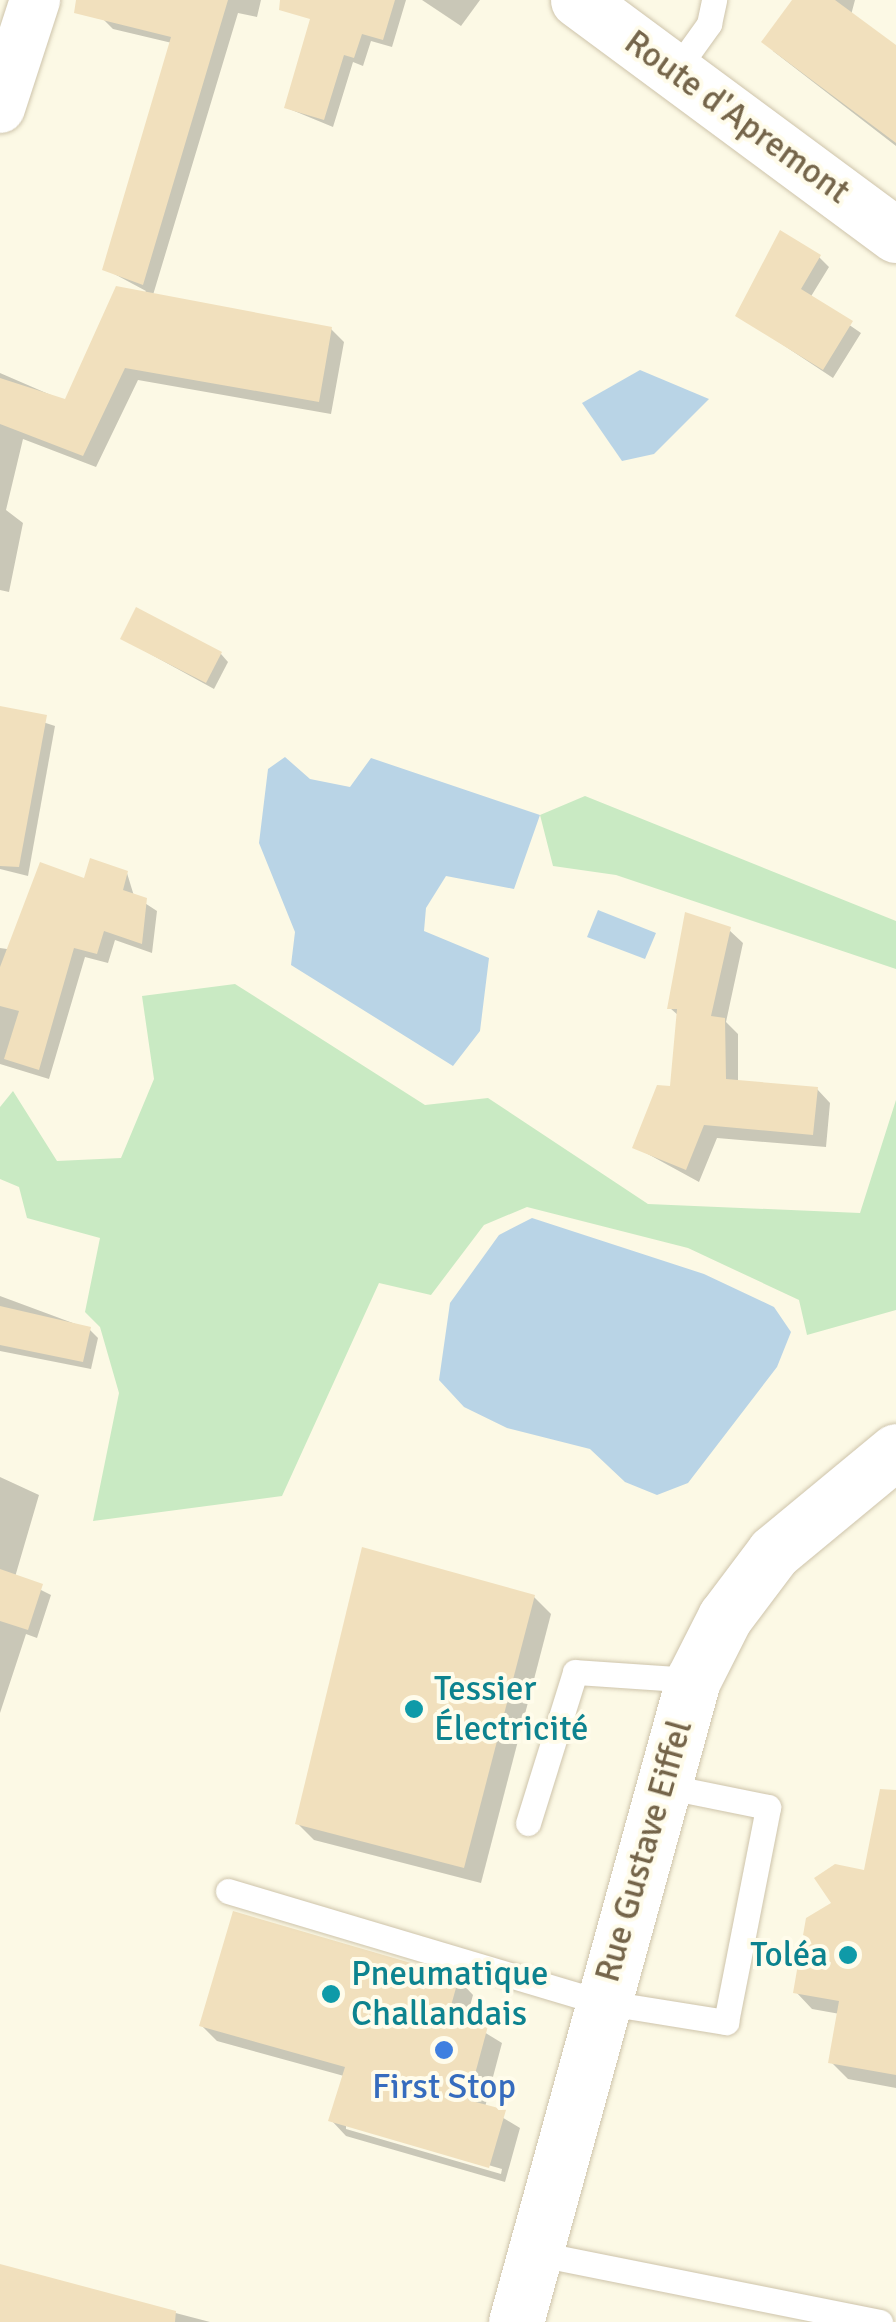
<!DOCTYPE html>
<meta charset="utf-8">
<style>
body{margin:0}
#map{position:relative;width:896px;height:2322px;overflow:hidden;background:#fcf9e5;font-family:Signika,sans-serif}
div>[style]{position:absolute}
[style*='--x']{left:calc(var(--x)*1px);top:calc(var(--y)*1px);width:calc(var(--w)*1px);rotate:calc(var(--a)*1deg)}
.green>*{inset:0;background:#c9eac3}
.water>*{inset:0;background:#b9d4e6}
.shadow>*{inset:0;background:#0003}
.building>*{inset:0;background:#f1e0bd}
.roads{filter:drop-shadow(0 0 2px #cec4ab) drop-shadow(0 0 2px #cec4ab)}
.lane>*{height:25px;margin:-12.5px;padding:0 12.5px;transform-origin:12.5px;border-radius:12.5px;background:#fff}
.street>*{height:50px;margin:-25px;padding:0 25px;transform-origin:25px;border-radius:25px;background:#fff}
.secondary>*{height:55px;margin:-27.5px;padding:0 27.5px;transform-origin:27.5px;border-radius:27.5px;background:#fff}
.dots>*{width:28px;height:28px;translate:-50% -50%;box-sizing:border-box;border:5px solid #fffceb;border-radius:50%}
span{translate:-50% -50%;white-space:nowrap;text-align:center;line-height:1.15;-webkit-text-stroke:8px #fffceb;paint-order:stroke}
.street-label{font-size:35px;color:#75654a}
.culture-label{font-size:35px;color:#0d838f}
.left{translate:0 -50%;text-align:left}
.right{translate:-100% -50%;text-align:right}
.shop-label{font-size:35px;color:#366cbe}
</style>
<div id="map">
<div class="green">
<i style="clip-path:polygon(585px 796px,896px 921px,896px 969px,616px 875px,553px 866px,540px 815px)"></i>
<i style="clip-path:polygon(235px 984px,425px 1105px,488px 1098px,648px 1204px,860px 1213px,896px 1100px,896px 1310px,807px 1335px,799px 1300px,688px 1248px,527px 1207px,484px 1225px,431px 1295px,379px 1283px,282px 1496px,93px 1521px,119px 1393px,100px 1327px,85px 1312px,100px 1238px,27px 1218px,19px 1187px,0 1179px,0 1107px,13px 1091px,57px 1161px,121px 1158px,154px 1079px,142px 996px)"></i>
</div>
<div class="water">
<i style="clip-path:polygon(640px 370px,709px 399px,654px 454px,622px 461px,582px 403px)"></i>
<i style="clip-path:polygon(285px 757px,310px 779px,350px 787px,371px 758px,540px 815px,514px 889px,446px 876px,426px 908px,424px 931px,489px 958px,480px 1031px,453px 1066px,291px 965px,295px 932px,259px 843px,268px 769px)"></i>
<i style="clip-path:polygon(598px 910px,656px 933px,645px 959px,587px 937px)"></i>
<i style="clip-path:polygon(532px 1218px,704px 1274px,774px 1307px,791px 1332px,777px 1367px,688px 1483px,657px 1495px,625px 1482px,590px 1449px,507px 1428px,464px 1407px,439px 1380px,450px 1303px,499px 1235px)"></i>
</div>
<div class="shadow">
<i style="clip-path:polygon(108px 0,261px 0,257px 17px,238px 13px,153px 295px,331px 329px,344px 342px,331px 414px,138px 380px,96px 467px,23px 439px,6px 510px,23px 523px,9px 592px,0 590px,0 373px,67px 402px,146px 291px,105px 269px,172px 43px,113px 29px,103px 19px)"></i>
<i style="clip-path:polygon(319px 0,406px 0,392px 47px,371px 41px,363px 66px,353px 62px,333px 127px,287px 108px)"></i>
<i style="clip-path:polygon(422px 0,480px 0,461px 26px)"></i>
<i style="clip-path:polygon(795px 0,855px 0,851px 15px,896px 48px,896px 146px,773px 51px)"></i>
<i style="clip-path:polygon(819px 257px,829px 267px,810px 298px,861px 333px,833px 378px,738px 315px)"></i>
<i style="clip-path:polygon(123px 639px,221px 654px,228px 662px,214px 689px)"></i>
<i style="clip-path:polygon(0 708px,55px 726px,28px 876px,0 869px)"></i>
<i style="clip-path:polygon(127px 873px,134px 896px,157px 911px,152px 953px,115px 940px,108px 963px,85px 957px,49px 1079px,0 1064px,0 948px,14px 950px,85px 881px)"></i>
<i style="clip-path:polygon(729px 930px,743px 943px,726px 1022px,738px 1034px,738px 1082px,817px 1089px,830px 1103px,826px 1147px,717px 1138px,699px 1182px,635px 1147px,672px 1089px,679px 1016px,670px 1008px)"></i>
<i style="clip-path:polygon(0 1296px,89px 1329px,98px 1338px,91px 1369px,0 1351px)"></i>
<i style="clip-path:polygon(0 1477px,39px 1495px,15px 1577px,51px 1595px,37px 1638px,26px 1634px,0 1713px)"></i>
<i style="clip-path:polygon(534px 1597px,551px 1614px,481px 1883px,314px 1840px,297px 1823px)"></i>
<i style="clip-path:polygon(896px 1840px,896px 2088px,848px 2079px,831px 2062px,840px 2014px,812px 2009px,796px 1992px,834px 1903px)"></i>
<i style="clip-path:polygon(evenodd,458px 1979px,473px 1995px,466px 2021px,502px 2043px,485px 2107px,520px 2128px,505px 2182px,346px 2136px,331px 2120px,344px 2076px,217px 2041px,201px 2025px,458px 1979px,346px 2124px,502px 2169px,501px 2174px,346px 2129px,346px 2124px)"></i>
<i style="clip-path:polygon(0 2267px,210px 2322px,0 2322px)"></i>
</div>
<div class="building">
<i style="clip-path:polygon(76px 0,228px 0,143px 285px,102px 270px,171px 37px,74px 13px)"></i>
<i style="clip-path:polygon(280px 0,395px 0,383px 40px,362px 34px,354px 58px,344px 55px,324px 120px,284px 108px,310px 19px,279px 10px)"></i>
<i style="clip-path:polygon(792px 0,835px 0,896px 45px,896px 143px,761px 42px)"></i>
<i style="clip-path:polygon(780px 230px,821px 255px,801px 289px,853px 321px,823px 370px,735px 316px)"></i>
<i style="clip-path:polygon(116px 286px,332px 327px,319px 402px,125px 368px,83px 456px,0 424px,0 378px,65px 399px)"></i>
<i style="clip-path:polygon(136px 607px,222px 652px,206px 683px,120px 639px)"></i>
<i style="clip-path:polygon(0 706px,47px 715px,19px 867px,0 866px)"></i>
<i style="clip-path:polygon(90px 858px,128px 871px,123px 890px,147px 898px,142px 944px,104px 931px,97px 954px,74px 948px,39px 1070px,4px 1059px,19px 1011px,0 1006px,0 967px,40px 862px,84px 878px)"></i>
<i style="clip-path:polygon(685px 912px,731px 927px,711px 1016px,725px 1018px,726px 1079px,818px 1087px,813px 1135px,704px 1125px,686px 1170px,632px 1148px,657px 1085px,670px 1086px,677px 1009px,667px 1009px)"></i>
<i style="clip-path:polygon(0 1306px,91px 1327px,83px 1362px,0 1345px)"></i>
<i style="clip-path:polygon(362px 1547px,535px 1595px,464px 1868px,295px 1824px)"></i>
<i style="clip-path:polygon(0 1569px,43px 1584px,28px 1630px,0 1621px)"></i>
<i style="clip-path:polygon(880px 1789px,896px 1790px,896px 2075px,828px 2063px,839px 2001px,793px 1993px,806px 1918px,831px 1903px,814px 1878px,835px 1864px,864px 1870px)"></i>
<i style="clip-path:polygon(233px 1911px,459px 1977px,449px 2013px,488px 2026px,468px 2100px,506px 2110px,489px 2168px,328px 2121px,345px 2067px,199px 2026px)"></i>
<i style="clip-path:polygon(0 2264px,176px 2311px,175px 2322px,0 2322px)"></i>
</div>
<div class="roads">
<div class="lane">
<i style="--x:676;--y:70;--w:57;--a:-54.3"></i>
<i style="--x:709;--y:24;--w:25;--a:-78"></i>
<i style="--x:528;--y:1823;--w:158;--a:-72.7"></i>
<i style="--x:575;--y:1672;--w:118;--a:3.9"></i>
<i style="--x:228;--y:1891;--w:389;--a:16.6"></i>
<i style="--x:601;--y:2002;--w:127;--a:9.1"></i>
<i style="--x:726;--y:2022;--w:219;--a:-78.9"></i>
<i style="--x:768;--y:1807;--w:111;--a:-168.6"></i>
<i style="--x:534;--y:2253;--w:353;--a:11.3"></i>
</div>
<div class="street">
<i style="--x:0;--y:108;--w:114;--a:-72"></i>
</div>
<div class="secondary">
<i style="--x:578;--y:0;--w:395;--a:36.5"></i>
<i style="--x:516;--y:2322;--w:666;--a:-74.59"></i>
<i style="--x:693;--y:1680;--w:71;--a:-63.1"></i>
<i style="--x:725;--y:1617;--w:81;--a:-53"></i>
<i style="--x:774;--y:1552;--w:158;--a:-39.6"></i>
</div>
</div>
<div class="dots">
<i style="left:414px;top:1709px;background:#0f9aa8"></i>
<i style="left:848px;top:1955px;background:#0f9aa8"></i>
<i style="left:331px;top:1994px;background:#0f9aa8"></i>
<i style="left:444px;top:2050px;background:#3f7fe0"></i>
</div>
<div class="street-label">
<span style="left:737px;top:117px;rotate:36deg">Route d'Apremont</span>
<span style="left:644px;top:1851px;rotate:-74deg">Rue Gustave Eiffel</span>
</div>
<div class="culture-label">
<span class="left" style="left:434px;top:1709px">Tessier<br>Électricité</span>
<span class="right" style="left:828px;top:1955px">Toléa</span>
<span class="left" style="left:351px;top:1994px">Pneumatique<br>Challandais</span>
</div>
<div class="shop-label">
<span style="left:444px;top:2087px">First Stop</span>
</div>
</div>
